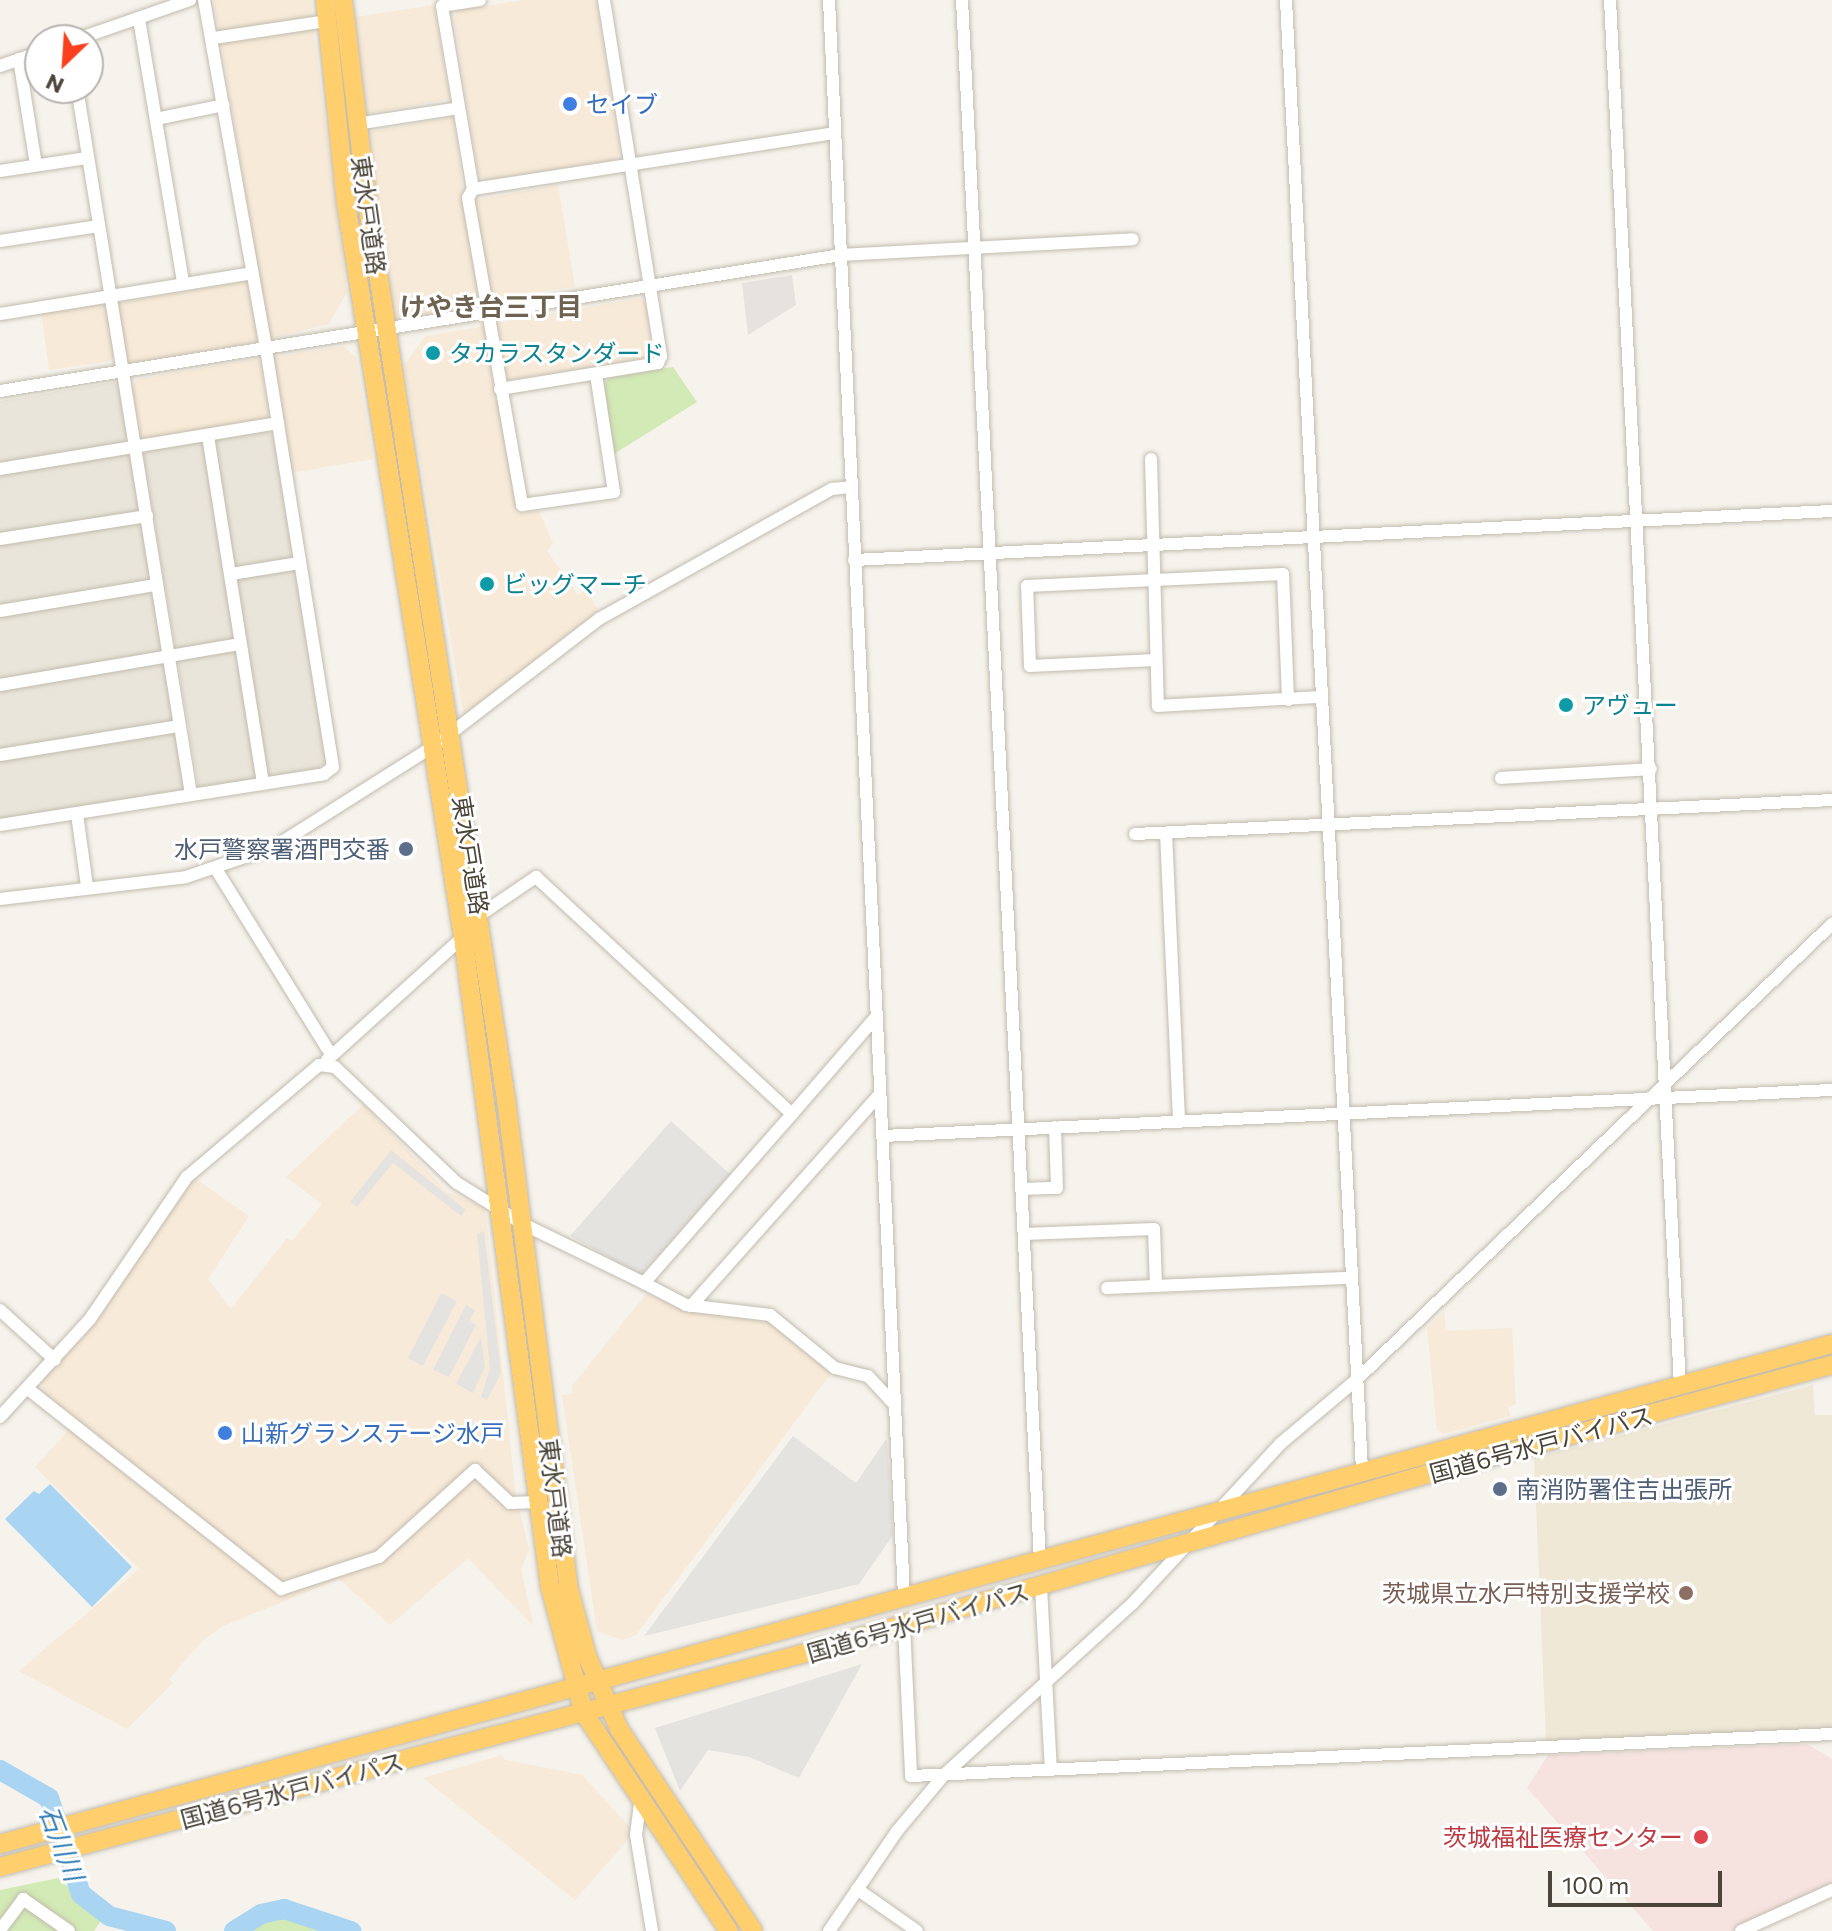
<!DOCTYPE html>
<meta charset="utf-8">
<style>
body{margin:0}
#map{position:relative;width:1832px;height:1931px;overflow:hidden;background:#f6f3ec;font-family:Commissioner,"Noto Sans JP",sans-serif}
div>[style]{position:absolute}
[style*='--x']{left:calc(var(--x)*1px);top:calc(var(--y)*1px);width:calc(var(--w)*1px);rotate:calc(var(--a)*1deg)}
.residential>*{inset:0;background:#eae5da}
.commercial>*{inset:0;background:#f7ead8}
.industrial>*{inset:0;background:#e6e2dd}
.education>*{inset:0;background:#efe8d6}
.medical>*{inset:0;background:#f6e3e0}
.green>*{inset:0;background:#d2eab5}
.parking>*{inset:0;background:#e5e3e0}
.water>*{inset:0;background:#a9d4f2}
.river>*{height:20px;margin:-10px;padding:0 10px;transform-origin:10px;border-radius:10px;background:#a9d4f2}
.roads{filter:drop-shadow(0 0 2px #c2bbae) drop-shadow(0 0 2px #c2bbae)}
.minor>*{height:12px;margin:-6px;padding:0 6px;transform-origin:6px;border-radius:6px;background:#fff}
.highway>*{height:18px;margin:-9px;padding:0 9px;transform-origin:9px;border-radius:9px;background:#ffcf6e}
.dots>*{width:22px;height:22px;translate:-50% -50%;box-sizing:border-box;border:4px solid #fff;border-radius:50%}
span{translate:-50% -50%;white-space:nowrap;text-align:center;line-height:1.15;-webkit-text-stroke:6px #fff;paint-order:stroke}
.shop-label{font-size:24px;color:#366cbe}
.left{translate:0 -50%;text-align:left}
.street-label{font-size:24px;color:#4b4439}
.culture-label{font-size:24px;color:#0d838f}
.service-label{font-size:24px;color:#4e5e75}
.right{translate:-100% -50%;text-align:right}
.education-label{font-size:24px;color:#785e54}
.health-label{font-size:24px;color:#be3a42}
.neighbourhood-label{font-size:26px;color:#6e6250;font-weight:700}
.water-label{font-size:26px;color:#2e7ab2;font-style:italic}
.north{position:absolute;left:24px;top:24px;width:80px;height:80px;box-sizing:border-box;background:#fff;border:2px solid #b7b4b0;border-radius:50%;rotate:205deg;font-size:22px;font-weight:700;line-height:32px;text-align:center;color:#4b4439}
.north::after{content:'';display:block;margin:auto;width:28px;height:36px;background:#fc3f1d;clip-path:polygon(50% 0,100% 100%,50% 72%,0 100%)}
.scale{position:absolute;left:1548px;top:1871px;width:174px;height:36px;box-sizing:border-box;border:4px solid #4b4439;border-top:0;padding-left:10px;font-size:24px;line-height:28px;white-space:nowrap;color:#4b4439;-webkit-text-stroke:6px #fff;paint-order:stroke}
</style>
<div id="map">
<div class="residential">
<i style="clip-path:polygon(114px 382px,122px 387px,130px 435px,121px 443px,0 462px,0 401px)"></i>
<i style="clip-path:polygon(266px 430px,273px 436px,326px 761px,315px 771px,199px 789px,143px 455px,147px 448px)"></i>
<i style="clip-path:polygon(124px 452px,133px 457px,152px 576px,146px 583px,0 607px,0 472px)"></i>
<i style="clip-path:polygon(148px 593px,154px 596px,186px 783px,182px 791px,0 820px,0 616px)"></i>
</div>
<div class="commercial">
<i style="clip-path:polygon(214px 0,311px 0,312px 17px,219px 33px)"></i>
<i style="clip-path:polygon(523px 0,596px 0,620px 152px,615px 160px,485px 180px,478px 174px,454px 18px,458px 10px)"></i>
<i style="clip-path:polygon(434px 5px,450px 99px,366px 114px,355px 17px)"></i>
<i style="clip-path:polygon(313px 26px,347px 292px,329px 324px,269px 339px,221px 40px)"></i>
<i style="clip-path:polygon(453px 117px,479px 305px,393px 322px,369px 132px)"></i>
<i style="clip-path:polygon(558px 185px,575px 287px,488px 298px,475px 200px)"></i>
<i style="clip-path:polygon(247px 281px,258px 342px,128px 364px,118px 303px)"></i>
<i style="clip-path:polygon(640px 298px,647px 305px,650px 358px,503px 381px,493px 324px)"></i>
<i style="clip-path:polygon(103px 303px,116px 353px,110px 361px,49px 370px,41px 311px)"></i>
<i style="clip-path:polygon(485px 326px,517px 513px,539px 511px,553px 543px,547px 551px,578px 595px,586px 590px,600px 613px,464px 717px,404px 365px,426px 336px)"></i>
<i style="clip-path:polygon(343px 346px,356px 357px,373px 459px,291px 473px,272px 357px)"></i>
<i style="clip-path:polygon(260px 358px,270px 418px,148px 439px,140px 435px,132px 388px,137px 379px)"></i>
<i style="clip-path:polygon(364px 1104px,447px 1192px,485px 1207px,516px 1497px,529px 1549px,521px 1570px,534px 1627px,468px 1558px,390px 1625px,339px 1579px,223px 1626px,202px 1641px,169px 1679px,173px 1683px,127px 1729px,19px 1671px,139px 1569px,35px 1467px,76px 1422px,42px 1396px,43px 1379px,98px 1319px,193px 1177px,249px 1216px,208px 1279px,231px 1309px,287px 1238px,292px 1241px,322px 1204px,286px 1177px)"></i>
<i style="clip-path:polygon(646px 1294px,696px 1312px,751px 1314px,777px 1324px,832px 1372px,636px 1635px,622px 1640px,597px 1631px,562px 1395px,572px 1394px,572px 1386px)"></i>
<i style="clip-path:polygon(1444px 1311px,1446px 1331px,1512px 1328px,1516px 1404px,1508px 1407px,1510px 1416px,1443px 1434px,1437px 1430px,1427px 1328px)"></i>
<i style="clip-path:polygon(502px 1755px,505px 1760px,582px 1775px,629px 1826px,631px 1836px,575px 1900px,423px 1778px)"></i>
</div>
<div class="industrial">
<i style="clip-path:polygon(792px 275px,796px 305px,748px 335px,742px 283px)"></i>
</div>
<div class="education">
<i style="clip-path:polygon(1813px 1385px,1815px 1415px,1832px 1415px,1832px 1728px,1546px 1741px,1534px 1458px)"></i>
</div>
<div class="medical">
<i style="clip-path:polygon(1807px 1744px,1832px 1759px,1832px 1886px,1734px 1931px,1653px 1931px,1527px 1788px,1548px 1755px)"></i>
</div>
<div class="green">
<i style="clip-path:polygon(673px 367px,697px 402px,614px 454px,604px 385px,608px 378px)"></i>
<i style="clip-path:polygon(58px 1878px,103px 1918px,94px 1931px,0 1931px,0 1890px)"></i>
<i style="clip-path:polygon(281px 1912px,298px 1914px,340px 1931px,246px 1931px)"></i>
</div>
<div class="parking">
<i style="clip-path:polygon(671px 1121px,730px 1174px,641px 1275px,570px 1236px)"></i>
<i style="clip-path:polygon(391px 1150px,466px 1210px,461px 1216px,393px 1163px,357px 1207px,350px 1202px)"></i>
<i style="clip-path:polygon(484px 1231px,501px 1373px,487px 1400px,481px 1397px,490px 1369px,477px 1234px)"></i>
<i style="clip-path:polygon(441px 1293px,457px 1301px,423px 1366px,408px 1358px)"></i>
<i style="clip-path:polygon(466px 1305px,475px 1310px,469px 1321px,476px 1325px,449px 1377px,433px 1370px)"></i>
<i style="clip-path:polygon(481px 1337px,485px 1367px,473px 1393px,456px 1384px)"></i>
<i style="clip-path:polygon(793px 1436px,856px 1483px,887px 1438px,893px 1535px,859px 1584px,644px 1636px)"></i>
<i style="clip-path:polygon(862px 1664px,799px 1778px,749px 1757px,708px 1750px,680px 1791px,655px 1728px)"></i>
</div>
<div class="water">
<i style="clip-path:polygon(50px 1484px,132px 1567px,92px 1607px,5px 1519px,34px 1491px,39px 1494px)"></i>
</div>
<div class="river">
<i style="--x:0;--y:1770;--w:56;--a:29.7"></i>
<i style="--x:49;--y:1798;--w:101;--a:71.6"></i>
<i style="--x:81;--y:1894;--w:36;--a:38"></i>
<i style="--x:109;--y:1916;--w:59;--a:14.7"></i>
<i style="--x:234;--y:1931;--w:32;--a:-32"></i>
<i style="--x:261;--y:1914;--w:24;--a:-12"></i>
<i style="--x:284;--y:1909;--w:71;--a:18.2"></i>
</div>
<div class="roads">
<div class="minor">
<i style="--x:480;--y:0;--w:38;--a:171"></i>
<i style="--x:442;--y:6;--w:186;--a:80.4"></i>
<i style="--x:473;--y:189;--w:365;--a:-8.8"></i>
<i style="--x:829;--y:0;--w:1598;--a:87.31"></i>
<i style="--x:962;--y:0;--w:1561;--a:87.14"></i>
<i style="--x:1286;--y:0;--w:1474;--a:87.04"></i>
<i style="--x:1610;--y:0;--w:1388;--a:87.11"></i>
<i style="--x:139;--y:19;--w:267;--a:80.5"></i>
<i style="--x:214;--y:38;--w:113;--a:-8.6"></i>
<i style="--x:75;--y:40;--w:122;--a:-19.2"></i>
<i style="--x:19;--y:59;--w:107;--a:80.9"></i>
<i style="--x:0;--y:66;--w:42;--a:-19.3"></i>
<i style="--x:77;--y:88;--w:715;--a:80.83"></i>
<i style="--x:156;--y:119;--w:69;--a:-11.6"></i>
<i style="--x:356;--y:124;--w:104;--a:-8.8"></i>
<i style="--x:0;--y:171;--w:88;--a:-8.5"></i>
<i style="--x:473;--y:189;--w:10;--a:119"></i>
<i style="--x:468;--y:198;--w:312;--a:80"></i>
<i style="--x:522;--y:505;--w:93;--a:-8"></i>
<i style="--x:614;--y:492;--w:119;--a:-98.7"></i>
<i style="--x:0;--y:241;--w:100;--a:-8.6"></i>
<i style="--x:0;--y:314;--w:255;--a:-9.2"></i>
<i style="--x:500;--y:389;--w:160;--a:-9.3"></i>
<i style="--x:658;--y:363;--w:8;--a:-67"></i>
<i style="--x:661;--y:356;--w:361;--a:-99.1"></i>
<i style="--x:0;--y:391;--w:852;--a:-9.19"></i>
<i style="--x:841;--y:255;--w:292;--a:-3.1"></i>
<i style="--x:208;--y:436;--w:351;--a:81"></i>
<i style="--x:1151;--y:459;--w:247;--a:88.4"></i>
<i style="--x:1158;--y:706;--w:162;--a:-3.2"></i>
<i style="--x:0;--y:469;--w:282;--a:-9.4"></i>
<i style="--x:0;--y:539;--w:149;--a:-8.9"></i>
<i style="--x:854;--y:560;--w:979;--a:-2.87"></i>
<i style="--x:231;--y:574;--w:69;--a:-9.2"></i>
<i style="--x:0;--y:611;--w:158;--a:-9.5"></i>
<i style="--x:1155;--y:660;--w:125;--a:177.3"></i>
<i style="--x:1030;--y:666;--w:80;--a:-92.1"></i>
<i style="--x:1027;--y:586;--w:256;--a:-2.7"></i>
<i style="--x:1283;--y:574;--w:126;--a:87.7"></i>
<i style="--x:0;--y:685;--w:244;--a:-9.7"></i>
<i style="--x:0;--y:755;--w:182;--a:-9.2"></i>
<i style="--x:1501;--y:778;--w:150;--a:-3.4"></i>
<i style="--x:77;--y:814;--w:73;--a:82.1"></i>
<i style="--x:0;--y:825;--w:328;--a:-8.9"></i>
<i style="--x:324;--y:774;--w:11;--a:-38"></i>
<i style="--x:333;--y:767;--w:424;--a:-99.1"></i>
<i style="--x:266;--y:348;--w:353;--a:-100.1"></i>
<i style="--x:1166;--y:833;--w:285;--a:87.4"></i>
<i style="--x:1135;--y:834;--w:698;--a:-2.79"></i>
<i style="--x:216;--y:869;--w:216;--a:58.2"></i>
<i style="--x:0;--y:899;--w:187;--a:-6.7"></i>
<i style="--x:186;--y:877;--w:93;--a:-18.8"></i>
<i style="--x:274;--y:847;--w:189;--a:-32.3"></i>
<i style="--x:434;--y:746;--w:208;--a:-37.6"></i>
<i style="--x:599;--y:619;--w:267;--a:-29.2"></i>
<i style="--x:832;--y:489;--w:18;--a:-6"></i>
<i style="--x:480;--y:915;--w:68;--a:-34.2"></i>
<i style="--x:536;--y:877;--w:349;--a:42.8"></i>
<i style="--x:792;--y:1114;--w:128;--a:-49.1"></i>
<i style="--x:327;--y:1060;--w:183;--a:-42.1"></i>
<i style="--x:883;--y:1136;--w:950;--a:-2.78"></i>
<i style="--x:1021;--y:1189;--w:36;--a:-2"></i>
<i style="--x:1057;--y:1188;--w:61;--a:-91.9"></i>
<i style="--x:1024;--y:1234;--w:130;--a:-2.2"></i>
<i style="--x:1154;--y:1229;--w:57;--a:88"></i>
<i style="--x:644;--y:1283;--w:47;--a:27.6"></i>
<i style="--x:686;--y:1305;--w:85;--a:6.8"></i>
<i style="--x:770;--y:1315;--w:84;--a:39.2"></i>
<i style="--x:835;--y:1368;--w:34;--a:14"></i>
<i style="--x:868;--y:1376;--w:38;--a:47"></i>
<i style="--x:1107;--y:1288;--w:243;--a:-2.4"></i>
<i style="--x:691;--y:1306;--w:284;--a:-48.3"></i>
<i style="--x:0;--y:1310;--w:74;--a:42.3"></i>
<i style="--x:28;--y:1389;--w:323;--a:38.3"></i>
<i style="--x:281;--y:1589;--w:103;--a:-18.1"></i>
<i style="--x:379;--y:1557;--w:130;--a:-42.2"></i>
<i style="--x:475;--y:1470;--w:48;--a:43.3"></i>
<i style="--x:510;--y:1503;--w:27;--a:-2"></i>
<i style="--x:0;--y:1417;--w:133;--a:-47.4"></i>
<i style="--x:90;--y:1319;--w:172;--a:-55.7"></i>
<i style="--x:187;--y:1177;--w:173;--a:-40.3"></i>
<i style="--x:319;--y:1065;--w:16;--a:7"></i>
<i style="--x:335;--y:1067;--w:168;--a:43.6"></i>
<i style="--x:457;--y:1183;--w:78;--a:31.8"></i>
<i style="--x:523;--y:1224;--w:135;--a:26"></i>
<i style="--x:644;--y:1283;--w:225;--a:-48.8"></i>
<i style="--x:1041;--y:1587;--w:183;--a:86.9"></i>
<i style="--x:904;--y:1625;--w:151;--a:87.3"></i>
<i style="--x:911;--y:1776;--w:922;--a:-2.61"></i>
<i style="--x:640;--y:1803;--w:32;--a:97"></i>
<i style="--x:636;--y:1835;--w:97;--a:80.5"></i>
<i style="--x:857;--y:1889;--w:73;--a:35"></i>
<i style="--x:0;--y:1930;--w:39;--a:-53"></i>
<i style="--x:23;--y:1899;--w:56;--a:34.8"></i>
<i style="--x:829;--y:1931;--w:122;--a:-55.7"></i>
<i style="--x:898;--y:1830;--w:72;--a:-50.1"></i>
<i style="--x:944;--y:1775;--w:256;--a:-42.3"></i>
<i style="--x:1133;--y:1603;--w:217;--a:-47.2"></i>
<i style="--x:1280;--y:1444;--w:98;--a:-40"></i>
<i style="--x:1355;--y:1381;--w:661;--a:-43.77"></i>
<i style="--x:1741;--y:1931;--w:100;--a:-24.3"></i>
</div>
<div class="highway">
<i style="--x:325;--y:0;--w:204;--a:84.1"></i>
<i style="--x:346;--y:203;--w:743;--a:80.94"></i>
<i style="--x:463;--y:937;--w:656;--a:82.38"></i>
<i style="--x:550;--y:1587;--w:131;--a:74.9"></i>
<i style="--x:584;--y:1713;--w:262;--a:56.4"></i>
<i style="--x:343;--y:0;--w:203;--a:83.2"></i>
<i style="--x:367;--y:202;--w:908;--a:81.19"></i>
<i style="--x:506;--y:1099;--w:491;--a:82.7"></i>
<i style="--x:568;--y:1586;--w:73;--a:74.8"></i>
<i style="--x:587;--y:1656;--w:80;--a:66.3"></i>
<i style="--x:619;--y:1729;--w:242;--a:56.4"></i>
<i style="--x:0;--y:1844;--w:1899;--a:-15.27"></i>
<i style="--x:0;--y:1867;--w:826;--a:-14.88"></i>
<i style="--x:798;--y:1655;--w:666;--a:-16.04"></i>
<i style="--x:1438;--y:1471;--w:408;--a:-15.1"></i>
</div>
</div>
<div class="dots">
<i style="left:570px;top:104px;background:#3f7fe0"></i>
<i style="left:433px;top:353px;background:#0f9aa8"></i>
<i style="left:487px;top:584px;background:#0f9aa8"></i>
<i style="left:1566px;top:705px;background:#0f9aa8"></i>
<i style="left:406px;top:849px;background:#5c6f8a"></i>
<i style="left:225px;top:1433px;background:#3f7fe0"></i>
<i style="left:1500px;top:1489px;background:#5c6f8a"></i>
<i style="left:1686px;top:1593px;background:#8d6e63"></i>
<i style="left:1701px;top:1837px;background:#e0444e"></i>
</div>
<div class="shop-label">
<span class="left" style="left:586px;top:104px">セイブ</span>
<span class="left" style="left:241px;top:1433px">山新グランステージ水戸</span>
</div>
<div class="street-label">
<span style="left:369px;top:215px;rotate:82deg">東水戸道路</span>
<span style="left:471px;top:855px;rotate:81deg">東水戸道路</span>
<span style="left:1541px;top:1444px;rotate:-15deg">国道6号水戸バイパス</span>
<span style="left:556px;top:1498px;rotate:83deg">東水戸道路</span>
<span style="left:918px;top:1622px;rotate:-16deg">国道6号水戸バイパス</span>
<span style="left:292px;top:1790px;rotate:-15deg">国道6号水戸バイパス</span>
</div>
<div class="culture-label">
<span class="left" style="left:449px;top:353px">タカラスタンダード</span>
<span class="left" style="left:503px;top:584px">ビッグマーチ</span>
<span class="left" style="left:1582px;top:705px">アヴュー</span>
</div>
<div class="service-label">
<span class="right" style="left:390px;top:849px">水戸警察署酒門交番</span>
<span class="left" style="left:1516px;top:1489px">南消防署住吉出張所</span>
</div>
<div class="education-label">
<span class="right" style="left:1670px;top:1593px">茨城県立水戸特別支援学校</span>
</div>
<div class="health-label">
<span class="right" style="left:1683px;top:1837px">茨城福祉医療センター</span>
</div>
<div class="neighbourhood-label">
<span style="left:491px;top:306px">けやき台三丁目</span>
</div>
<div class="water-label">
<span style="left:62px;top:1843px;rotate:69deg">石川川</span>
</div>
<div class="north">N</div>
<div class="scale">100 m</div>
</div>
